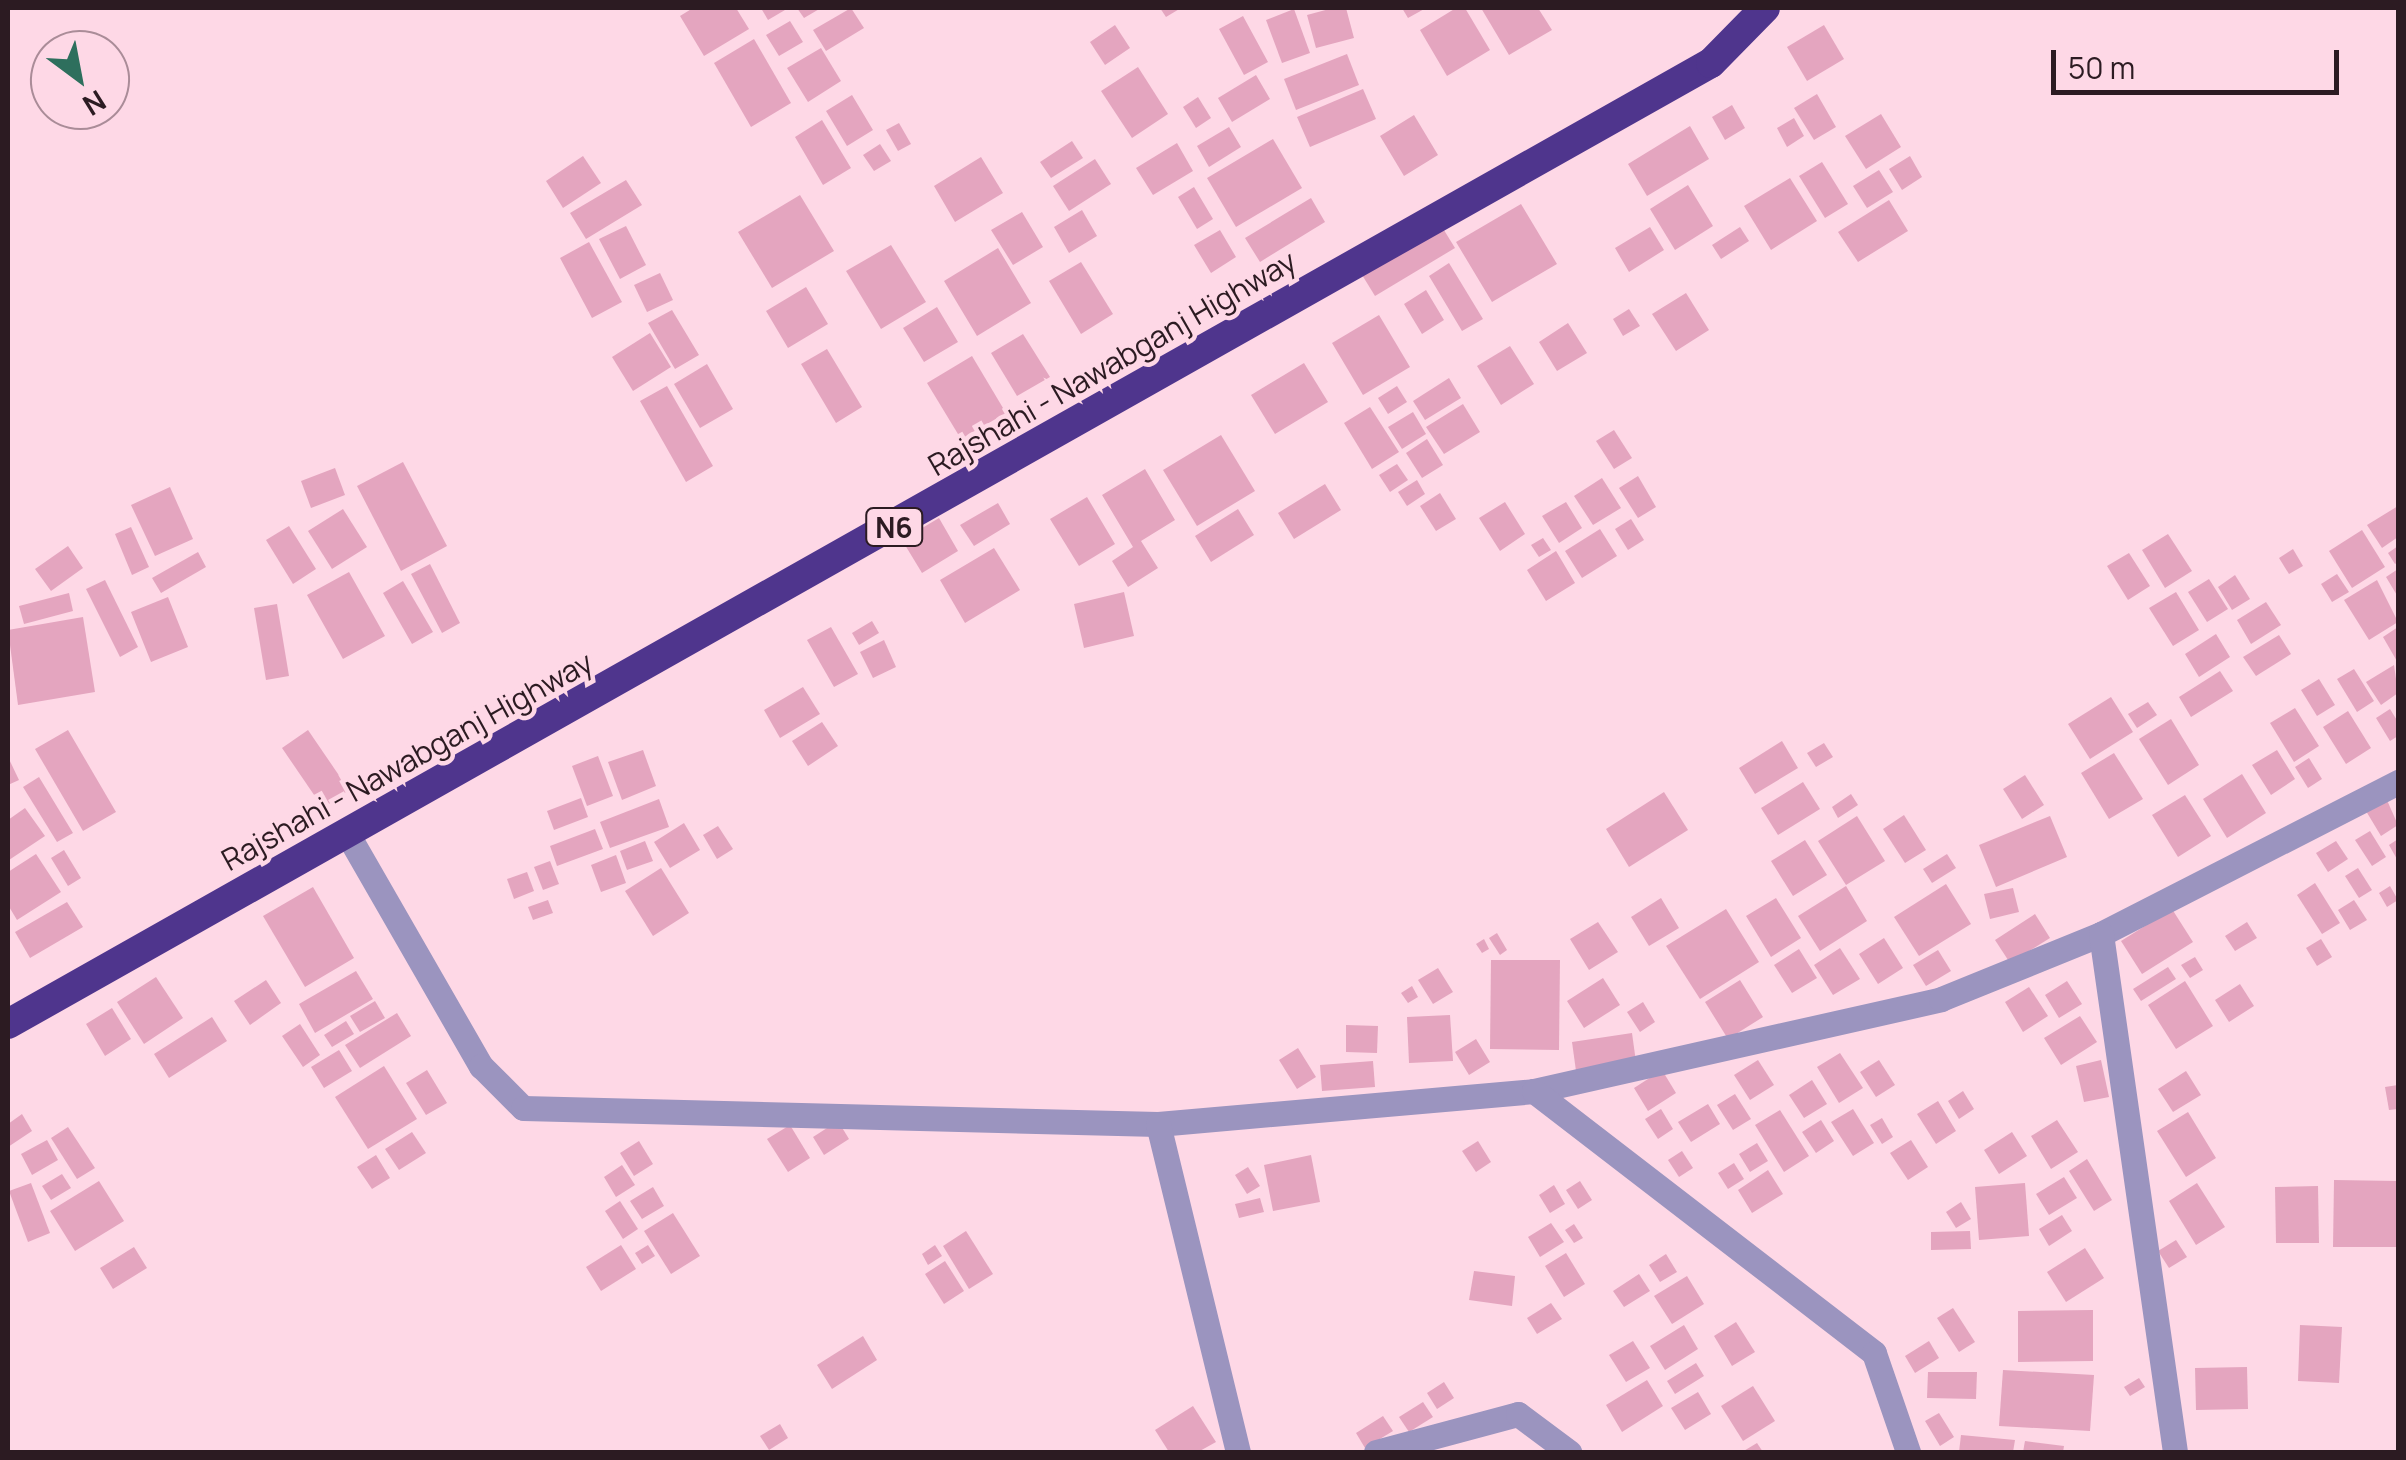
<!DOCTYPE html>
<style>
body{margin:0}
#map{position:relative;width:2406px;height:1460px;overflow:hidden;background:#fed8e6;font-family:Manrope,sans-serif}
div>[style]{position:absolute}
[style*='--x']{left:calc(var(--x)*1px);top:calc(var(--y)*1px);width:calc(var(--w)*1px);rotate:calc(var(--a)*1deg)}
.building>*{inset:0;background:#e4a5bf}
.minor>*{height:25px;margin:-12.5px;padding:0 12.5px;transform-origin:12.5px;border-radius:12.5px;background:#9b94bf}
.highway>*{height:30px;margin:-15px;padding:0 15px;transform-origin:15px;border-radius:15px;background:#4f358d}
span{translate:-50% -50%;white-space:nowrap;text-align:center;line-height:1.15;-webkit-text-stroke:9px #fed8e6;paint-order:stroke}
.shield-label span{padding:2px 8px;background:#fed8e6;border:2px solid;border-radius:8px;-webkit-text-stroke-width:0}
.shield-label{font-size:28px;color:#2c1b22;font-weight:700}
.street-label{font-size:30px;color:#2c1b22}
.frame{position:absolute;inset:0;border:10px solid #2c1b22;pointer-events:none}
.north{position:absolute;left:30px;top:30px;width:100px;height:100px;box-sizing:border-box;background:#fed8e6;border:2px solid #aa8c98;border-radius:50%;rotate:148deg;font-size:28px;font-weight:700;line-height:40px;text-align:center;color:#2c1b22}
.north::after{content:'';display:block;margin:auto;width:35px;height:45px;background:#2e6f5d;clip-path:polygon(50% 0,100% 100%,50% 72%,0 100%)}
.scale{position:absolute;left:2051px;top:50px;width:288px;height:45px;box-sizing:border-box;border:5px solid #2c1b22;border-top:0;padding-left:12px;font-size:30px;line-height:35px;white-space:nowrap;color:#2c1b22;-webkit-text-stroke:8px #fed8e6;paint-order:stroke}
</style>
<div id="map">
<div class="building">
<i style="clip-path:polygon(693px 8px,736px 8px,749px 29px,704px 56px,680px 16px)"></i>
<i style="clip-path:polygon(761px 8px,783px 8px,785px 10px,768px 20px)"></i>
<i style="clip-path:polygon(797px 8px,821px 8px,804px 18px)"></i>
<i style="clip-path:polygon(851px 8px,864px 28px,826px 51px,813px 30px)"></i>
<i style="clip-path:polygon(1160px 8px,1181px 8px,1166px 17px)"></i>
<i style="clip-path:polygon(1333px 8px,1346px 8px,1354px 38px,1316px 48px,1307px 15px)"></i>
<i style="clip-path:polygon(1402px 8px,1426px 8px,1408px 18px)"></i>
<i style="clip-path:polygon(1456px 8px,1465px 8px,1490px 50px,1447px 76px,1420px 30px)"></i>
<i style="clip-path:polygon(1481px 8px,1538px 8px,1552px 30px,1509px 55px)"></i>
<i style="clip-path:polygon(1294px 9px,1310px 53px,1282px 63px,1266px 20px)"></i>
<i style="clip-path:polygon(1243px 16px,1268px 62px,1244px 75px,1219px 29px)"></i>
<i style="clip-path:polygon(790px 21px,803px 42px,779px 56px,766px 35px)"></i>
<i style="clip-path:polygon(1115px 25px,1130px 48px,1105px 65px,1090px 42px)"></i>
<i style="clip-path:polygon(1824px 25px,1844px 59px,1807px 81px,1787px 47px)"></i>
<i style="clip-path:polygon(754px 39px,791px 103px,751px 127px,714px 63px)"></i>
<i style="clip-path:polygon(821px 48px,841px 81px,808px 102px,787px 68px)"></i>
<i style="clip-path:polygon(1347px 54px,1359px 85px,1296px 110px,1284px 79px)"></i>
<i style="clip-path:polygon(1138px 67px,1168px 114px,1132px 138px,1101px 91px)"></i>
<i style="clip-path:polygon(1256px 75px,1270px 99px,1232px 122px,1218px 98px)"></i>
<i style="clip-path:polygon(1363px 89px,1376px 119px,1310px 147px,1297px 117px)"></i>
<i style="clip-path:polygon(1817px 94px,1836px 127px,1814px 140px,1794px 108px)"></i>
<i style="clip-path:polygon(852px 95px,873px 130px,847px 146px,826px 111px)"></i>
<i style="clip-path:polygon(1198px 97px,1211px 118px,1196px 128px,1183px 107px)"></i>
<i style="clip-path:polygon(1732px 105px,1745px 128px,1725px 140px,1712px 117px)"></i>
<i style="clip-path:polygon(1881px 114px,1901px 147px,1866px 169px,1845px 136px)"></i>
<i style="clip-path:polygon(1414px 115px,1438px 155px,1404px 176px,1380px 136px)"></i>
<i style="clip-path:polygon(1794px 118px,1804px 136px,1787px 147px,1777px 128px)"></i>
<i style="clip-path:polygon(822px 120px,851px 168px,823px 185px,795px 137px)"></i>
<i style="clip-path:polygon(899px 123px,911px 144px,898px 151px,886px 130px)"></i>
<i style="clip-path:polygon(1690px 126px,1709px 159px,1647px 196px,1628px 164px)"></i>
<i style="clip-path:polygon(1229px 127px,1241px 147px,1209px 167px,1197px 146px)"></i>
<i style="clip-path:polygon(1273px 139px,1302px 188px,1236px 227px,1207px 178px)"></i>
<i style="clip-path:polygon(1072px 141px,1083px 158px,1051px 178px,1040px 162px)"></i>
<i style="clip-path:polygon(1177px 143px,1193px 171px,1153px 195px,1136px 168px)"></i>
<i style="clip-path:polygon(880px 144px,891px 161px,874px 171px,863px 155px)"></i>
<i style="clip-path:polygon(583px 156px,601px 183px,563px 208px,546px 181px)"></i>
<i style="clip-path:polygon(1910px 156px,1922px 177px,1902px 190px,1889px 169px)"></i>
<i style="clip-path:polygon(981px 157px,1003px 193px,955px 222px,934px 186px)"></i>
<i style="clip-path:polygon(1095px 159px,1111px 184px,1069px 211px,1053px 186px)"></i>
<i style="clip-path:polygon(1822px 162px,1848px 204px,1825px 218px,1799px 176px)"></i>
<i style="clip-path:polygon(1879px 170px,1893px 192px,1867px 208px,1853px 186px)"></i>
<i style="clip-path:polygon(1790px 178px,1817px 221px,1771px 250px,1744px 206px)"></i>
<i style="clip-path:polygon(626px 180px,642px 205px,586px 239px,570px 213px)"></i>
<i style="clip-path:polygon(1688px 185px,1713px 226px,1675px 250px,1650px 209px)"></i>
<i style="clip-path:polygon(1194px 187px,1213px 219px,1197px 229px,1178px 197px)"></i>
<i style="clip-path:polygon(800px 195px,834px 251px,772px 288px,738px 232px)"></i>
<i style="clip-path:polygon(1311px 198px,1325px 222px,1260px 262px,1245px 238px)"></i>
<i style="clip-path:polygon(1889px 200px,1908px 231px,1858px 262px,1838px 232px)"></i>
<i style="clip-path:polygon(1521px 204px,1557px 264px,1492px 302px,1456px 242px)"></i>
<i style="clip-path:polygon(1082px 210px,1097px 236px,1069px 253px,1054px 227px)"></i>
<i style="clip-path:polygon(1022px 212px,1043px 247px,1013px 265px,991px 230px)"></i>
<i style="clip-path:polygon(1439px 222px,1455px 248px,1375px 296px,1359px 270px)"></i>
<i style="clip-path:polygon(626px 226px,646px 265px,620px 279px,599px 239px)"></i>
<i style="clip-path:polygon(1650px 227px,1664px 250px,1629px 272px,1615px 248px)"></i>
<i style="clip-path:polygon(1740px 227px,1749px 241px,1721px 259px,1712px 245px)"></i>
<i style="clip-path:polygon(1220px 230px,1236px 257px,1211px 273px,1194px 245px)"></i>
<i style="clip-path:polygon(589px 242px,622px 302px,592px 318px,560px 258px)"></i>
<i style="clip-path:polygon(891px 245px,926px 302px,881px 329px,846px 271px)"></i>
<i style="clip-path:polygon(998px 248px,1031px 303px,977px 336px,944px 281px)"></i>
<i style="clip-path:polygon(1081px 262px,1113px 314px,1081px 334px,1049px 281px)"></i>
<i style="clip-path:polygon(1449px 263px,1483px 319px,1462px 331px,1429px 276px)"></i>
<i style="clip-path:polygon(660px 273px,673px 300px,647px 312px,634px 285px)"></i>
<i style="clip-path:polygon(806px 287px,828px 324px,788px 348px,766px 311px)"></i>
<i style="clip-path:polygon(1426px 290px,1444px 320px,1422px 334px,1404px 304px)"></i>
<i style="clip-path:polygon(1686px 293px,1709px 330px,1676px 351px,1652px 314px)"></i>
<i style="clip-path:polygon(937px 307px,958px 342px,924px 362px,903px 328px)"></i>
<i style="clip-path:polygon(1629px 309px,1640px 326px,1623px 336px,1613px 319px)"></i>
<i style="clip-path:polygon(672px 310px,699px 355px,675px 369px,648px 323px)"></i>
<i style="clip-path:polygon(1379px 315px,1410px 367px,1363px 395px,1332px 343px)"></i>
<i style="clip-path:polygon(1568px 323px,1587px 353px,1557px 371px,1539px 342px)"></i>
<i style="clip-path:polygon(650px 333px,671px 367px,633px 391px,612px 357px)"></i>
<i style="clip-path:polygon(1023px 334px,1050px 377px,1017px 396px,991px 353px)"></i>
<i style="clip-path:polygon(1510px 346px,1534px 384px,1501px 405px,1477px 366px)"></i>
<i style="clip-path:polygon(827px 349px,862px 407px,836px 423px,801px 364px)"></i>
<i style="clip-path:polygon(972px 356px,1006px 413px,961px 439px,927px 383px)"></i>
<i style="clip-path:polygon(1304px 363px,1328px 402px,1275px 434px,1251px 395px)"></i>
<i style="clip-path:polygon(707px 364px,733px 409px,700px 428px,674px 384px)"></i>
<i style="clip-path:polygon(1449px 378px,1461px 398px,1425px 420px,1413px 401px)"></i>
<i style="clip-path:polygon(667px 386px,713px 466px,686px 482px,640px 401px)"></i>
<i style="clip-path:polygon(1397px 386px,1407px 402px,1388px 414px,1378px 398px)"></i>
<i style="clip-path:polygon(1463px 404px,1480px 432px,1444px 454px,1426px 427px)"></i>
<i style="clip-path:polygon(1370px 407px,1399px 452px,1372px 469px,1344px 423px)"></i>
<i style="clip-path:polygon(1413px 412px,1426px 434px,1402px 449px,1388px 427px)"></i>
<i style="clip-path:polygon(1614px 430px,1632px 458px,1614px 469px,1596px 441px)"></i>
<i style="clip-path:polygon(1221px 435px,1255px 491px,1197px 526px,1163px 470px)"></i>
<i style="clip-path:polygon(1427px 439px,1443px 465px,1422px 478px,1406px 453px)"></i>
<i style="clip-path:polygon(403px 462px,447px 546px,401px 571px,357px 486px)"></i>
<i style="clip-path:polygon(1397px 464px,1408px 480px,1390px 492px,1379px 475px)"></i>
<i style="clip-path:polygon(335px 468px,345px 495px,311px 508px,301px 481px)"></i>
<i style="clip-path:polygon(1145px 469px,1175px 520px,1141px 541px,1158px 568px,1128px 587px,1112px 561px,1133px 547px,1102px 495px)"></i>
<i style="clip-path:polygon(1638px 476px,1656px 507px,1638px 518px,1619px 488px)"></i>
<i style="clip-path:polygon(1602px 478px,1621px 508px,1593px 525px,1574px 496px)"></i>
<i style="clip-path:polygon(1417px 480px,1425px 494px,1407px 506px,1398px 492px)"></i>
<i style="clip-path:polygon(1325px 484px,1341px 510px,1294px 539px,1278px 513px)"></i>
<i style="clip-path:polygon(170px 487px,193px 539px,155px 556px,131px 505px)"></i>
<i style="clip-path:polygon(1440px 493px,1456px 519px,1436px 531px,1420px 506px)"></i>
<i style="clip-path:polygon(1087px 497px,1115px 544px,1079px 566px,1050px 519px)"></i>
<i style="clip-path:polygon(1505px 502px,1525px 534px,1500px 551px,1479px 518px)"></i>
<i style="clip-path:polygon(1566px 502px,1582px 528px,1559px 543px,1542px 516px)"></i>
<i style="clip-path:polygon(998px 503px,1010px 524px,974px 546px,960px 525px)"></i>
<i style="clip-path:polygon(2398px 506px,2398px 537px,2382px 548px,2367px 525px)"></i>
<i style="clip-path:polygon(343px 509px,367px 547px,332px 569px,308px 531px)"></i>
<i style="clip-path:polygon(1238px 509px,1254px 535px,1211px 562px,1195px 536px)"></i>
<i style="clip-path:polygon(939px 518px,958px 551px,922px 573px,902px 540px)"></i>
<i style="clip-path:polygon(1631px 519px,1644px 540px,1628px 550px,1615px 529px)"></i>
<i style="clip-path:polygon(289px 526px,316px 569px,293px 584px,266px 540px)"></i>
<i style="clip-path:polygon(131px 527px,149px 567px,132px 575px,115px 534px)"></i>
<i style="clip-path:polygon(1600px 529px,1617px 556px,1582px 578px,1565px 551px)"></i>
<i style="clip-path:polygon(2362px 530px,2385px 567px,2352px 588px,2329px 551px)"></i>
<i style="clip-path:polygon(2168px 534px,2192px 571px,2165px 588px,2142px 550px)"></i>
<i style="clip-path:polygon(1543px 538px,1551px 550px,1539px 557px,1531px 545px)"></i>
<i style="clip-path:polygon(68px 546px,83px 568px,51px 591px,35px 569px)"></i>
<i style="clip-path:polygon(2398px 546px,2398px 562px,2395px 564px,2388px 553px)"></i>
<i style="clip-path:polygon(994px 548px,1020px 590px,965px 623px,940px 580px)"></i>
<i style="clip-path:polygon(2293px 549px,2303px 566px,2289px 574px,2279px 558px)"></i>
<i style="clip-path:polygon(1556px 551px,1575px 583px,1546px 601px,1527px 570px)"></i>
<i style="clip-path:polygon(198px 552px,206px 567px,161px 593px,152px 578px)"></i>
<i style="clip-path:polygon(2129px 553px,2150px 586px,2128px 600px,2107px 566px)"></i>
<i style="clip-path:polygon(430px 564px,460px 623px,442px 633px,411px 574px)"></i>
<i style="clip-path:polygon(2398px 569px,2398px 597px,2386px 577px)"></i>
<i style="clip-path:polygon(349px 572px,385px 636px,343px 659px,307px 595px)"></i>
<i style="clip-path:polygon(2337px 574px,2349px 592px,2332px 602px,2321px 584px)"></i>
<i style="clip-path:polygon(2235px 575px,2250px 599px,2232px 610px,2218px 587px)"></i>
<i style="clip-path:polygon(2209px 579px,2228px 609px,2207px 622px,2188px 592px)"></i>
<i style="clip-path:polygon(105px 580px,138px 647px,120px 657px,86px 589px)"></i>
<i style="clip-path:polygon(2377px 580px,2398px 622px,2369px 640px,2344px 600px)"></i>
<i style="clip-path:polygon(403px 581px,433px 632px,412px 644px,383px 593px)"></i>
<i style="clip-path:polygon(1124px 592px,1134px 636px,1084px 648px,1074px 604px)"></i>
<i style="clip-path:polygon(2176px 592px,2199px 630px,2173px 646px,2149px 608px)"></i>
<i style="clip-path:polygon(69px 593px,73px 611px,24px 624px,19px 606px)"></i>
<i style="clip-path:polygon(168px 597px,188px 647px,151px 662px,131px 612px)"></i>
<i style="clip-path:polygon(2266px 602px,2281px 625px,2251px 644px,2237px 620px)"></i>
<i style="clip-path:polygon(277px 604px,289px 676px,266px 680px,254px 608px)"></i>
<i style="clip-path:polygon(83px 617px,95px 692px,18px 705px,8px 630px)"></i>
<i style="clip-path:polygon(872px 621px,879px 633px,859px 645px,852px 633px)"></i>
<i style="clip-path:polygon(831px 627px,858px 674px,834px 687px,807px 640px)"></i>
<i style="clip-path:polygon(2398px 627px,2398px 663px,2383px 637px)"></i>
<i style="clip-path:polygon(2216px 634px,2230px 657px,2199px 677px,2185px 654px)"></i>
<i style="clip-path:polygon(2279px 635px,2291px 654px,2256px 676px,2243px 657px)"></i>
<i style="clip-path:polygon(884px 640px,896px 667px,873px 678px,860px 652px)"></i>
<i style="clip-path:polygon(2394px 665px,2398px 693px,2381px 705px,2366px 682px)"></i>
<i style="clip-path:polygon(2354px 669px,2374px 701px,2357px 712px,2337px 679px)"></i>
<i style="clip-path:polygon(2220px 671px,2233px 691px,2191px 717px,2179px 697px)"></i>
<i style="clip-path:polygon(2319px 679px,2335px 705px,2317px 716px,2301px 690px)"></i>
<i style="clip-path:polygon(803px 687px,820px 714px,780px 738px,764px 710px)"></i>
<i style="clip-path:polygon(2111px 697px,2133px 732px,2090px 759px,2068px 724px)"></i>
<i style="clip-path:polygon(2148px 702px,2157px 715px,2137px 728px,2128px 714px)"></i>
<i style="clip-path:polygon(2295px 708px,2319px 746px,2294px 762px,2270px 723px)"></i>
<i style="clip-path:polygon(2390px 709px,2398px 722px,2398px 736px,2390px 741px,2376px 718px)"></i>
<i style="clip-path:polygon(2348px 711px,2371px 748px,2346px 764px,2323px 727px)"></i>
<i style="clip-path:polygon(2171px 719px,2199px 765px,2168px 785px,2139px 739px)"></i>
<i style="clip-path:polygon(822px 722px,838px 746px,808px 766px,792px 741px)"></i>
<i style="clip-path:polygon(68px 730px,116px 812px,83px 831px,35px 749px)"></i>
<i style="clip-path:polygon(308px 730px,349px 790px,323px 808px,282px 748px)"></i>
<i style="clip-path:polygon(1782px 741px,1798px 768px,1755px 794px,1739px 768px)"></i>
<i style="clip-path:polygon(1824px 743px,1833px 757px,1816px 767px,1807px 753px)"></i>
<i style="clip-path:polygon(643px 750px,656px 786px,622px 800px,608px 762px)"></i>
<i style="clip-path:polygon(2277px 750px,2295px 779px,2271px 795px,2252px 765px)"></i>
<i style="clip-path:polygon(2114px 753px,2143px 799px,2109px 819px,2081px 773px)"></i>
<i style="clip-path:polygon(598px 756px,613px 796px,587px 806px,572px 766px)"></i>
<i style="clip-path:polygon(8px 757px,19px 780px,8px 785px)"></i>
<i style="clip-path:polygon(2309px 758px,2322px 779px,2308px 788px,2295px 767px)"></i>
<i style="clip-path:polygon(2242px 774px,2266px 813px,2227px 838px,2203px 799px)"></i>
<i style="clip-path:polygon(2025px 775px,2044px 805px,2022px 819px,2003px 789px)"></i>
<i style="clip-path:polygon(39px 777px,73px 833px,57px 842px,23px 787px)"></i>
<i style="clip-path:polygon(1803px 782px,1820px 809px,1778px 835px,1761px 808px)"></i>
<i style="clip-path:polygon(1664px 792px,1688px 830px,1629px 867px,1606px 829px)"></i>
<i style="clip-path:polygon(1851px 794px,1858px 805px,1838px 818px,1832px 807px)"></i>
<i style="clip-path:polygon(2185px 795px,2211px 836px,2178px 857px,2152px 815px)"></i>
<i style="clip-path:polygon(581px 798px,588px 817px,554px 830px,547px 811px)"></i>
<i style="clip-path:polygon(2386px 798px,2398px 825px,2381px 836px,2366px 811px)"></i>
<i style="clip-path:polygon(659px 799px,669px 827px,610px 848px,600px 822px)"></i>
<i style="clip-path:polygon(25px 808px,45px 836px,9px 860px,8px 820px)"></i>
<i style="clip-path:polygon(1904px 815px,1926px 850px,1905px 863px,1883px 829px)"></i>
<i style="clip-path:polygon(1857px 816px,1885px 861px,1846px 885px,1818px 841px)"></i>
<i style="clip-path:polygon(2050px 816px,2067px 857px,1996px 887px,1979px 845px)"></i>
<i style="clip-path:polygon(684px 823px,700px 850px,670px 868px,654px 842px)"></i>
<i style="clip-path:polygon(718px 826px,733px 849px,717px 859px,703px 835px)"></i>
<i style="clip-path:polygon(595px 829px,603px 849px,557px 866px,550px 846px)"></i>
<i style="clip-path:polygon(2370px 831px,2386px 857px,2372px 866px,2355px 840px)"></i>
<i style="clip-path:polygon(2398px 839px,2398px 861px,2389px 845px)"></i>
<i style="clip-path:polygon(1805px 840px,1827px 875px,1793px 896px,1771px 861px)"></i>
<i style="clip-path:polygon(645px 841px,653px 861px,627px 870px,620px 851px)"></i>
<i style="clip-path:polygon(2336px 841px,2348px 859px,2328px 872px,2316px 853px)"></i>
<i style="clip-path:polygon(64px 850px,81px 878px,68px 886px,51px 858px)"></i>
<i style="clip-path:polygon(36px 854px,61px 892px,17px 920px,8px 905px,8px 872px)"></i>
<i style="clip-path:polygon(1947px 854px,1956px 868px,1932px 883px,1923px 869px)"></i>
<i style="clip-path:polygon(616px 855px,626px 883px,601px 892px,591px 865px)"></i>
<i style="clip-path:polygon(550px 861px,559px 884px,543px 890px,534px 867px)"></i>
<i style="clip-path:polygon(661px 868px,689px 913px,653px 936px,625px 891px)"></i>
<i style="clip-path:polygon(2358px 868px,2372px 890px,2359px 898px,2345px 876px)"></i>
<i style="clip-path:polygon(527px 872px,534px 891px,514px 899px,507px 879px)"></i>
<i style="clip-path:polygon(2315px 883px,2340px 923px,2322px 934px,2297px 895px)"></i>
<i style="clip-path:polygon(1946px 884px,1971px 924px,1919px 956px,1894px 917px)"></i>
<i style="clip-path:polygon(1846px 886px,1867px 921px,1820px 951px,1798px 916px)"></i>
<i style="clip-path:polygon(2390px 886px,2398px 900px,2387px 907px,2379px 893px)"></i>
<i style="clip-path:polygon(313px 887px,354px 958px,305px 987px,263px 916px)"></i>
<i style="clip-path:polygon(2013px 888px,2019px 912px,1990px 919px,1984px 894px)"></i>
<i style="clip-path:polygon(1661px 898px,1679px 928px,1649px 946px,1631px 917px)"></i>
<i style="clip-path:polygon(1776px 898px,1801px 938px,1771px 957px,1746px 916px)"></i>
<i style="clip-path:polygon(548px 900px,553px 913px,533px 920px,528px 907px)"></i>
<i style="clip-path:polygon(2354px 900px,2367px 920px,2350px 930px,2338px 910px)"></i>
<i style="clip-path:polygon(67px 902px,83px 927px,30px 958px,15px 932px)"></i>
<i style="clip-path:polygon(1726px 909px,1759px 962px,1700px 999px,1666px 946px)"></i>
<i style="clip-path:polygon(2172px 909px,2193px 942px,2142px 974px,2121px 941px)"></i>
<i style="clip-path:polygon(2035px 914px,2050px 938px,2010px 963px,1995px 940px)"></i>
<i style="clip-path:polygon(1598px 922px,1618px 952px,1589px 970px,1570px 939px)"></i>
<i style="clip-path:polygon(2247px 922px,2257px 938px,2235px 951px,2225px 936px)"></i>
<i style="clip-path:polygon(1497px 933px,1507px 950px,1500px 955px,1489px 938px)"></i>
<i style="clip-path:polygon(1884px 938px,1903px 968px,1878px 984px,1859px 954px)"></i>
<i style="clip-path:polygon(1484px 939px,1489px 949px,1482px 953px,1476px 944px)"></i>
<i style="clip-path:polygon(2321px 939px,2332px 957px,2317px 966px,2306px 948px)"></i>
<i style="clip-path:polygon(1840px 948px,1860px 979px,1833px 995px,1814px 965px)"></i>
<i style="clip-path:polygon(1799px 949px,1817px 978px,1792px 993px,1774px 965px)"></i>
<i style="clip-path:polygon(1938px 950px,1951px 971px,1926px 986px,1913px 965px)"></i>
<i style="clip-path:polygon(2195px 957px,2203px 970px,2190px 978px,2181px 965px)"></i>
<i style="clip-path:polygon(1491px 960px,1560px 960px,1559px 1050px,1490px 1049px)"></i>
<i style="clip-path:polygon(2168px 967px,2176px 979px,2141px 1001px,2133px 989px)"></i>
<i style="clip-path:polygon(1438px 968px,1453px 992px,1433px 1004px,1418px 980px)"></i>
<i style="clip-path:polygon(356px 971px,373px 999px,315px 1033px,299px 1004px)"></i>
<i style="clip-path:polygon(156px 977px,183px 1018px,144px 1044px,117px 1002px)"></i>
<i style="clip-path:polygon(1603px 978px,1620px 1005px,1584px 1028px,1567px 1001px)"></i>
<i style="clip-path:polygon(266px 980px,281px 1003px,250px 1025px,234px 1001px)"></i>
<i style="clip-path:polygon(1740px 980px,1763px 1017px,1728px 1039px,1705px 1002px)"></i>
<i style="clip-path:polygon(2067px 981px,2082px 1004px,2059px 1018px,2045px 995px)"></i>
<i style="clip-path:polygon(2185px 981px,2213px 1026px,2176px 1049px,2148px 1005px)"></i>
<i style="clip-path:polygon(2240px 984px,2254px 1006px,2229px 1022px,2215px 1000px)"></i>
<i style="clip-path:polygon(1412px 986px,1418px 997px,1408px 1003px,1401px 993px)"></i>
<i style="clip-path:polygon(2029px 987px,2048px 1016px,2023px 1032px,2005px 1002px)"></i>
<i style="clip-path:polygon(375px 1001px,385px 1018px,360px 1032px,350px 1016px)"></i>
<i style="clip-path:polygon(1643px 1002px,1655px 1022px,1640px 1032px,1627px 1012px)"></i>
<i style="clip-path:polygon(112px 1008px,131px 1039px,105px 1056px,86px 1024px)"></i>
<i style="clip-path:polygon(397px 1013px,411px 1036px,360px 1068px,345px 1045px)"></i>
<i style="clip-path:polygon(1450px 1015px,1453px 1061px,1409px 1063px,1407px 1017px)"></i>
<i style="clip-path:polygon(2080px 1016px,2097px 1042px,2061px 1065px,2044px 1038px)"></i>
<i style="clip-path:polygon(212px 1017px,227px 1041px,169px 1078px,154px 1054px)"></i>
<i style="clip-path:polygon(346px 1021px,354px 1034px,332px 1047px,324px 1035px)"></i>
<i style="clip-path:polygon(300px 1024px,320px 1055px,303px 1067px,282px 1036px)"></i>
<i style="clip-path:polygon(1346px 1025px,1378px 1026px,1377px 1053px,1346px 1052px)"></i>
<i style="clip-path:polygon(1632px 1033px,1636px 1062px,1576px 1071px,1572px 1042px)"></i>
<i style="clip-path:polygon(1476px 1039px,1490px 1062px,1469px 1075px,1455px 1052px)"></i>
<i style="clip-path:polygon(1298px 1048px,1316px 1077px,1297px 1089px,1279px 1060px)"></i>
<i style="clip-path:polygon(339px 1050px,352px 1071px,324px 1088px,311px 1067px)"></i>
<i style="clip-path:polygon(1840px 1053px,1863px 1088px,1839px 1103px,1817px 1067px)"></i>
<i style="clip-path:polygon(1758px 1060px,1774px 1085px,1750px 1100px,1734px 1075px)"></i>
<i style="clip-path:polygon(1879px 1060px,1895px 1085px,1876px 1097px,1860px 1072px)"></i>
<i style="clip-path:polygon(2101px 1060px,2109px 1097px,2084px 1102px,2076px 1066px)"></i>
<i style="clip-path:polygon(1373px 1061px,1375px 1087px,1322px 1091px,1320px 1065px)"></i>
<i style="clip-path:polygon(384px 1066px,417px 1119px,368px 1149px,335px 1097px)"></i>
<i style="clip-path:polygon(427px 1070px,447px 1103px,426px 1115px,406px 1083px)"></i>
<i style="clip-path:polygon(1662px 1070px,1676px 1093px,1648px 1111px,1634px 1088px)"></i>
<i style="clip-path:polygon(2186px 1071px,2201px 1095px,2173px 1112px,2158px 1089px)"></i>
<i style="clip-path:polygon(1812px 1080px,1827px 1104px,1804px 1118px,1789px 1095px)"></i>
<i style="clip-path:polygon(2398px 1085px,2398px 1109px,2389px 1110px,2385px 1087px)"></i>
<i style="clip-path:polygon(1963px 1091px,1974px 1109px,1959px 1119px,1948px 1101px)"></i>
<i style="clip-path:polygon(1735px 1094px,1751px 1119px,1733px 1130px,1717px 1105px)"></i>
<i style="clip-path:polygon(1938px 1101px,1956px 1131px,1936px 1144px,1917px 1114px)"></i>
<i style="clip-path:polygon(1708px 1104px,1720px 1124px,1691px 1142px,1678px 1122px)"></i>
<i style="clip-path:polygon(1661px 1109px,1673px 1129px,1658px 1139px,1645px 1119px)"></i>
<i style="clip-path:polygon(1853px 1109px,1874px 1143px,1853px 1156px,1831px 1122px)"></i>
<i style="clip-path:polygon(1780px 1110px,1809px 1156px,1784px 1172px,1755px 1125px)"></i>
<i style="clip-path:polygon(2188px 1112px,2216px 1158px,2186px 1177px,2157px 1131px)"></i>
<i style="clip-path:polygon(22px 1114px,32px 1131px,8px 1147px,8px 1124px)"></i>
<i style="clip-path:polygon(1882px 1118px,1893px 1137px,1882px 1144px,1870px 1125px)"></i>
<i style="clip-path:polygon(1821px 1120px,1834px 1141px,1816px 1153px,1802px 1132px)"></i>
<i style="clip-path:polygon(2057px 1120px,2078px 1152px,2051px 1169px,2031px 1136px)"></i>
<i style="clip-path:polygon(838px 1121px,849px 1139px,824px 1155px,813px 1137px)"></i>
<i style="clip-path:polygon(790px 1125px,810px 1158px,788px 1172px,767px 1139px)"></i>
<i style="clip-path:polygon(68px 1127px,95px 1168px,77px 1179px,51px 1138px)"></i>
<i style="clip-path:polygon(412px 1132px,426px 1153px,399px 1170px,385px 1149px)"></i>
<i style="clip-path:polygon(2012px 1132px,2027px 1156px,1999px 1174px,1984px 1150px)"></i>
<i style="clip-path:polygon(47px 1140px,58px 1160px,32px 1175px,21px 1154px)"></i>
<i style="clip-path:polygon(1911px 1140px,1928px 1167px,1908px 1180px,1890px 1153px)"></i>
<i style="clip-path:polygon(639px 1141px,653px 1164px,634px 1176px,620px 1153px)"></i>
<i style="clip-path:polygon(1478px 1141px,1491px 1162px,1476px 1172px,1462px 1151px)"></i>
<i style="clip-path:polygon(1757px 1143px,1768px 1161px,1750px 1172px,1739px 1154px)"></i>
<i style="clip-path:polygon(1682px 1151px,1693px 1168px,1679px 1177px,1668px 1160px)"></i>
<i style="clip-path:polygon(376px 1155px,390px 1178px,372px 1189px,357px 1167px)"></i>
<i style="clip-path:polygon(1311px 1155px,1320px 1202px,1273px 1211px,1264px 1165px)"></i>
<i style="clip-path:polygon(2087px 1159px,2112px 1200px,2094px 1211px,2069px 1171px)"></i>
<i style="clip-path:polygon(1734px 1163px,1744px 1179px,1728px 1189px,1718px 1173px)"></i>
<i style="clip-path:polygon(622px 1165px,635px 1185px,616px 1197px,604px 1177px)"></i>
<i style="clip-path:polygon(1248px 1167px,1260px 1186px,1247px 1194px,1235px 1175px)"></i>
<i style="clip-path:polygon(1768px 1170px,1783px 1194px,1752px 1213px,1738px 1190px)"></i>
<i style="clip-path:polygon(62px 1174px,71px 1188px,51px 1200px,42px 1186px)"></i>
<i style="clip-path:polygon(2064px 1177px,2077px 1198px,2049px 1215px,2036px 1194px)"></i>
<i style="clip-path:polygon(2334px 1180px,2398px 1181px,2398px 1247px,2333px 1247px)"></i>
<i style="clip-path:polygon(99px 1181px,124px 1221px,75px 1251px,50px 1211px)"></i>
<i style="clip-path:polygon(1580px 1181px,1592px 1200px,1578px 1209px,1566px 1190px)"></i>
<i style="clip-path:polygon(31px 1183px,50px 1233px,28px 1242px,9px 1191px)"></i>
<i style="clip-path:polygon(2025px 1183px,2029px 1236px,1979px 1240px,1975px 1187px)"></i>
<i style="clip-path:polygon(2197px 1183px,2225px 1227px,2196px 1245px,2169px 1201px)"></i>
<i style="clip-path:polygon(1554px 1185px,1565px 1204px,1550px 1213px,1539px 1195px)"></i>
<i style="clip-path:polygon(2318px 1186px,2319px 1243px,2276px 1243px,2275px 1187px)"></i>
<i style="clip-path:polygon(653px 1187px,664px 1206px,642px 1219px,630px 1201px)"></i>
<i style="clip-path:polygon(1260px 1198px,1264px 1212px,1239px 1218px,1235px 1204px)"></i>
<i style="clip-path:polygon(620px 1201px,638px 1229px,623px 1239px,605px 1211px)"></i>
<i style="clip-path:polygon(1961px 1202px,1971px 1219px,1956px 1228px,1946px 1212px)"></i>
<i style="clip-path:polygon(673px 1213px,700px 1256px,671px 1274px,644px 1231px)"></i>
<i style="clip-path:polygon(2062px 1215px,2072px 1231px,2049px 1246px,2039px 1229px)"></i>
<i style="clip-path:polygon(1551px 1223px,1564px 1242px,1540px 1257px,1528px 1237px)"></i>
<i style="clip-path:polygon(1574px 1224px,1583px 1238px,1574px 1243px,1565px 1230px)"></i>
<i style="clip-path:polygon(966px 1231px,993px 1274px,969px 1289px,943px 1246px)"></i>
<i style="clip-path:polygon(1970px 1231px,1971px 1249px,1931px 1250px,1931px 1232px)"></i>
<i style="clip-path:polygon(2176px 1240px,2187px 1257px,2169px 1268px,2158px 1251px)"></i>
<i style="clip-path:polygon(621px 1245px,636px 1269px,601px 1291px,586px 1267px)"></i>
<i style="clip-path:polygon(648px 1245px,655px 1256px,642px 1264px,635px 1253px)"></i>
<i style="clip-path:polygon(935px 1245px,942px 1256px,928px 1265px,922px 1254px)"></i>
<i style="clip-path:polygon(134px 1247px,147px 1268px,113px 1289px,100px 1268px)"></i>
<i style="clip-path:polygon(2085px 1248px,2104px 1278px,2066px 1302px,2047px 1272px)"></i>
<i style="clip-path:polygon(1566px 1253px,1585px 1284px,1564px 1297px,1545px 1266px)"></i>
<i style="clip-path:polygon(1666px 1254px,1677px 1272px,1660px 1282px,1649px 1265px)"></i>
<i style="clip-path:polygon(945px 1261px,964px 1291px,944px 1304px,925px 1274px)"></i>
<i style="clip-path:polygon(1474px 1271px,1515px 1276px,1512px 1306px,1469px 1300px)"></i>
<i style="clip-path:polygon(1639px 1274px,1650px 1291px,1624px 1307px,1613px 1291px)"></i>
<i style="clip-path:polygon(1687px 1276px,1704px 1304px,1672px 1324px,1654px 1296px)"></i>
<i style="clip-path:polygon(1551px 1303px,1562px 1319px,1537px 1334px,1527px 1318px)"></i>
<i style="clip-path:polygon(1953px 1308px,1975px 1342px,1959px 1352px,1937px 1318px)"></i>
<i style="clip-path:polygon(2093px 1310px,2093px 1361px,2018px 1362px,2018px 1311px)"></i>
<i style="clip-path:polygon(1736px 1322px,1755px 1352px,1732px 1366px,1714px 1336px)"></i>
<i style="clip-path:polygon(1684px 1325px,1698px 1349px,1665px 1370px,1650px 1346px)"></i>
<i style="clip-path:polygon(2300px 1325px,2342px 1327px,2339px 1383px,2298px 1381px)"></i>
<i style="clip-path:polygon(863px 1336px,877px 1360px,832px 1389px,817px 1365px)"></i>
<i style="clip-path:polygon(1633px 1341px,1650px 1368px,1626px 1382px,1609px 1355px)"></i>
<i style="clip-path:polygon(1929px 1341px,1939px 1358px,1915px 1373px,1905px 1356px)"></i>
<i style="clip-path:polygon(1696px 1363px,1704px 1376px,1675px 1394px,1667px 1381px)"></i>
<i style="clip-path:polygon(2247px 1367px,2248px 1409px,2196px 1410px,2195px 1368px)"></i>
<i style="clip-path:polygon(2003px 1370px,2094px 1375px,2090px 1431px,1999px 1426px)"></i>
<i style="clip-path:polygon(1928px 1372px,1977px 1372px,1976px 1399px,1927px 1398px)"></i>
<i style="clip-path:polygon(2139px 1378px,2145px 1387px,2130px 1396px,2124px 1387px)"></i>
<i style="clip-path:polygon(1647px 1380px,1663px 1406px,1622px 1432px,1606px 1405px)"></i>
<i style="clip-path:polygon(1444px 1382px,1454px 1398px,1437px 1409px,1427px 1393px)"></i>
<i style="clip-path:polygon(1753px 1386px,1775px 1421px,1743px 1441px,1721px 1406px)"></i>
<i style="clip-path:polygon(1698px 1392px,1711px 1414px,1685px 1430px,1671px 1408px)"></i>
<i style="clip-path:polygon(1423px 1402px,1433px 1417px,1409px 1432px,1399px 1417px)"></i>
<i style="clip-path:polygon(1193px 1406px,1216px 1442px,1198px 1452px,1169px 1452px,1155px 1430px)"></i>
<i style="clip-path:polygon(1939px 1413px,1954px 1437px,1940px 1446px,1925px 1421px)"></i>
<i style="clip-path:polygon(1383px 1416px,1393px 1431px,1365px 1448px,1356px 1433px)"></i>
<i style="clip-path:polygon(780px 1424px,788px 1438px,769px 1450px,760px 1436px)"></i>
<i style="clip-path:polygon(1961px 1435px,2015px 1440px,2013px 1452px,1959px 1452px)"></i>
<i style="clip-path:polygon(2025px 1441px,2064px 1446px,2063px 1452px,2023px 1452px)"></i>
<i style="clip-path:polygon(1757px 1443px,1763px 1452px,1742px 1452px)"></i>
</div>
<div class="minor">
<i style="--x:348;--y:835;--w:267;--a:60.1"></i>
<i style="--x:481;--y:1066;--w:59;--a:45"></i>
<i style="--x:523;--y:1108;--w:635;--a:1.44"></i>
<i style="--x:1158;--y:1124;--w:377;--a:-5"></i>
<i style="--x:1534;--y:1091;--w:417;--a:-12.7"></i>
<i style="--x:1941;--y:999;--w:173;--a:-22.1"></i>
<i style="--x:2101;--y:934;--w:334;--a:-27.1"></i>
<i style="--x:2101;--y:934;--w:523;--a:81.87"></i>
<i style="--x:1534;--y:1091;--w:429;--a:37.6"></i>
<i style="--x:1874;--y:1353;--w:105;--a:71"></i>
<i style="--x:1158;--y:1124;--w:338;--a:76.3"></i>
<i style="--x:1376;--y:1452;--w:147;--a:-15"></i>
<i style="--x:1518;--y:1414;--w:64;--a:36.7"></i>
</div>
<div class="highway">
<i style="--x:8;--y:1024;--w:1955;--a:-29.44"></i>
<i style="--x:1711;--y:63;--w:77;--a:-45.5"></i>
</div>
<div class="shield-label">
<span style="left:894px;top:527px">N6</span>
</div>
<div class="street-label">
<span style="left:1112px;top:363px;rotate:-30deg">Rajshahi - Nawabganj Highway</span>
<span style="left:407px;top:761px;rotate:-29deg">Rajshahi - Nawabganj Highway</span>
</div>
<div class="frame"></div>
<div class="north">N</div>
<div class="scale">50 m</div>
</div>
